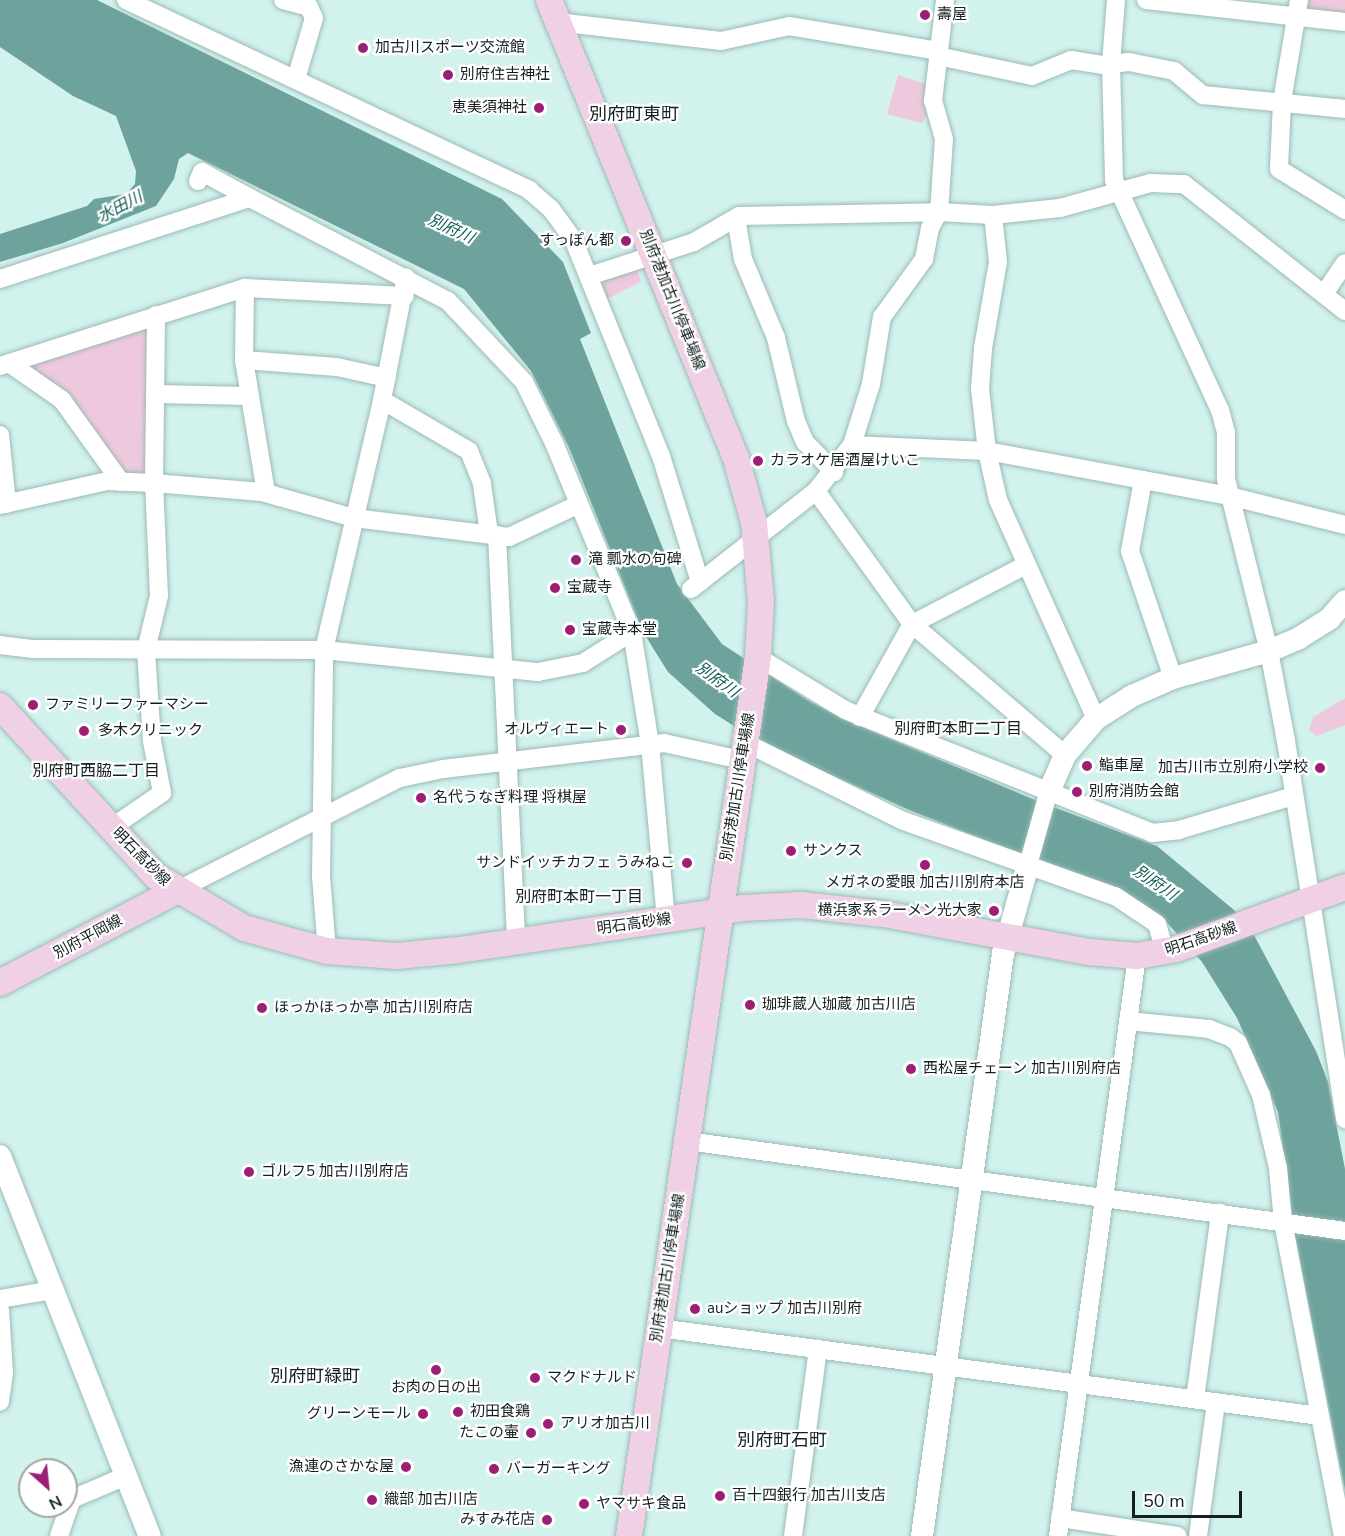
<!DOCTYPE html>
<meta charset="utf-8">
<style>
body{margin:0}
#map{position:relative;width:1345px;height:1536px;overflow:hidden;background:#d2f2ee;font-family:"Nunito Sans","Noto Sans JP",sans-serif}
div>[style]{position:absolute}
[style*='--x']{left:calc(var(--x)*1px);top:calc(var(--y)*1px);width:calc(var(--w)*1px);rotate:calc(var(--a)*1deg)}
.green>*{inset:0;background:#eec9dd}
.water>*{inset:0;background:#6da39c}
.roads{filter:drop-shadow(0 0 2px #9cbab6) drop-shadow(0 0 2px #9cbab6)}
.minor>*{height:18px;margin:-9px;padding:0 9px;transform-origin:9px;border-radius:9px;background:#fff}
.tertiary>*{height:22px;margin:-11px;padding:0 11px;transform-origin:11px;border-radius:11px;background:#fff}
.secondary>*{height:26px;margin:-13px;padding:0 13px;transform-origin:13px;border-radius:13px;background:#f0d0e4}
.dots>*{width:16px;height:16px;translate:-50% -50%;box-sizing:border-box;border:3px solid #fff;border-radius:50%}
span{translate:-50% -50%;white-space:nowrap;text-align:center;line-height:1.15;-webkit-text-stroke:4.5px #fff;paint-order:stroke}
.poi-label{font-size:15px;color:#14201f}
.left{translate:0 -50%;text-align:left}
.right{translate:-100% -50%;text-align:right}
.street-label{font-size:15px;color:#14201f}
.water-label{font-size:16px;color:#115c56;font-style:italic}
.neighbourhood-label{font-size:16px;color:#14201f}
.quarter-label{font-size:18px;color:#14201f}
.north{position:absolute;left:18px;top:1458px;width:60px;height:60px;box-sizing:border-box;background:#fff;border:2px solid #a1a6a5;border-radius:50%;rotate:153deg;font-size:16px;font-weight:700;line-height:24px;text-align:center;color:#14201f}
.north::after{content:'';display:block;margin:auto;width:21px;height:27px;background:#9d1f75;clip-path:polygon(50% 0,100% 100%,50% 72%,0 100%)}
.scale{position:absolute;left:1132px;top:1491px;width:110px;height:27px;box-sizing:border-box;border:3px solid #14201f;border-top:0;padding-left:8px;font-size:18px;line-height:21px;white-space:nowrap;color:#14201f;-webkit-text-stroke:4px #fff;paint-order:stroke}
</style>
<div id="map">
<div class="green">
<i style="clip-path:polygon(1307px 0,1345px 0,1345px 14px,1305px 10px)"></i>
<i style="clip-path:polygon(898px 75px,928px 85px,927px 114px,922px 123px,887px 114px)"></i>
<i style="clip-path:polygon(637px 269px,641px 282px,607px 299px,602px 285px,607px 278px)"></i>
<i style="clip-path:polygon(145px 327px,150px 334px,146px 470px,140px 476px,119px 475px,21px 366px)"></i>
<i style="clip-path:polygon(1345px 698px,1345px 725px,1317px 736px,1309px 730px,1313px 717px)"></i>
</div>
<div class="water">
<i style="clip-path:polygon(0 0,97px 0,502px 199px,563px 262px,591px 333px,580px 339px,677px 584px,722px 644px,809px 701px,843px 719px,1035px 800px,1157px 846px,1234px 910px,1255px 937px,1316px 1051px,1328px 1082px,1345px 1169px,1345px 1490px,1295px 1235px,1278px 1112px,1237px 1018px,1202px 962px,1162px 917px,1130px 897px,909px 810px,763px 744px,715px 714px,668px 672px,643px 632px,570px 450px,531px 371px,464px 289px,188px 153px,179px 159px,174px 179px,156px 206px,63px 243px,0 262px,0 234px,87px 206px,94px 199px,126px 194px,135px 184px,136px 171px,116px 116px,73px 96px,0 47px)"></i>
</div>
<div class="roads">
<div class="minor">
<i style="--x:126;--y:0;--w:446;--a:25.2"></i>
<i style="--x:529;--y:190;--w:29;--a:41"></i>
<i style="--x:551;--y:209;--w:39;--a:54"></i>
<i style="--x:574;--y:241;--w:232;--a:68"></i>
<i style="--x:661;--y:456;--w:132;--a:72.8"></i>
<i style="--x:283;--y:0;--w:27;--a:15"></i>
<i style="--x:309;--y:7;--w:12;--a:66"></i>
<i style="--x:314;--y:18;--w:64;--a:106.4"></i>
<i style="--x:1116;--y:0;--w:64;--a:94.5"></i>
<i style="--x:1111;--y:64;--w:116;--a:88.5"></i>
<i style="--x:1114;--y:180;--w:253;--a:65.3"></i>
<i style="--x:1220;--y:410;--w:23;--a:75"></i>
<i style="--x:1226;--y:432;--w:47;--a:90"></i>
<i style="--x:1226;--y:479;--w:177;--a:76"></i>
<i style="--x:1269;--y:651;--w:92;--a:79.3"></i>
<i style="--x:1286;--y:741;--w:383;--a:81.1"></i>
<i style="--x:1146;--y:0;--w:200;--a:6.3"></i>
<i style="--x:1299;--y:0;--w:103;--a:99.5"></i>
<i style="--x:1282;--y:102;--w:67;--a:92.6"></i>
<i style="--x:1279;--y:169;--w:78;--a:31.8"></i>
<i style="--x:557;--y:22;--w:165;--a:6.6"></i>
<i style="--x:721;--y:41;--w:70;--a:-12.4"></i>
<i style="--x:789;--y:26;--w:151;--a:9.5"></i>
<i style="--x:938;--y:56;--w:96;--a:12"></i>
<i style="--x:1032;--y:76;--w:42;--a:-22.3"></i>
<i style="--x:1071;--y:60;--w:30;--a:9"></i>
<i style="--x:1101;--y:65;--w:28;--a:-6"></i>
<i style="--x:1129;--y:62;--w:46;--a:11.3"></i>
<i style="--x:1174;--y:71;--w:38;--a:40"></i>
<i style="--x:1203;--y:95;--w:143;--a:5.6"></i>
<i style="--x:198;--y:181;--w:10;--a:-66"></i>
<i style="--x:202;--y:172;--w:55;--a:28.4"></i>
<i style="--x:993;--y:215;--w:47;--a:83.9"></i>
<i style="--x:998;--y:262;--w:87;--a:99.9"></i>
<i style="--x:983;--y:348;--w:41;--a:94.2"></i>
<i style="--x:980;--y:389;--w:62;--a:83.6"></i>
<i style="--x:987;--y:451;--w:50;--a:77.3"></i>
<i style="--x:998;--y:500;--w:240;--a:65.9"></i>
<i style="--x:736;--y:218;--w:42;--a:80.3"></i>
<i style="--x:743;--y:259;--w:86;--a:67.3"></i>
<i style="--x:776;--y:338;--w:85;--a:76.5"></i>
<i style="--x:796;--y:421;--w:23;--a:67"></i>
<i style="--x:805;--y:442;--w:42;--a:46"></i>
<i style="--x:589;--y:276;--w:110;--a:-17.9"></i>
<i style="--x:694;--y:242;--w:52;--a:-30"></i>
<i style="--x:739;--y:216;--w:200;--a:-1.1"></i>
<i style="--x:939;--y:212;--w:54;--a:3.2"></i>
<i style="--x:993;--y:215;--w:67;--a:-6"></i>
<i style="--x:1060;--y:208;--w:94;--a:-15.4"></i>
<i style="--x:1151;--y:183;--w:33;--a:2"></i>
<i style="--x:1184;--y:184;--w:205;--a:38.3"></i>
<i style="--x:0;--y:279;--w:263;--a:-18"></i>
<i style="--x:250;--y:198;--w:223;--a:27.5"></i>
<i style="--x:448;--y:301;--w:111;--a:46.8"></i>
<i style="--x:524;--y:382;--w:68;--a:63.8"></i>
<i style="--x:554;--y:443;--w:204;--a:67.6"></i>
<i style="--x:632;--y:632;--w:113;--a:80.9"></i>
<i style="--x:650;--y:744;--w:176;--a:84.8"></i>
<i style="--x:245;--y:288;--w:72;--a:90.8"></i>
<i style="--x:244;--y:360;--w:135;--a:80.6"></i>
<i style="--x:1324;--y:294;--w:37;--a:-56"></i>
<i style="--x:244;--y:360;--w:93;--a:4.3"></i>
<i style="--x:337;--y:367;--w:51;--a:12.4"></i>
<i style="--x:9;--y:363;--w:65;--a:34.9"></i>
<i style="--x:62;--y:400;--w:101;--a:54.3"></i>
<i style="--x:0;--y:366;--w:257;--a:-17.7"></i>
<i style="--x:245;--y:288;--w:160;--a:2.9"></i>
<i style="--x:157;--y:394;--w:91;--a:1.3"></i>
<i style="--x:382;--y:400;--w:101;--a:30.4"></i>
<i style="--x:469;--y:451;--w:35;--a:68"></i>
<i style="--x:482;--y:484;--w:50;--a:82"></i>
<i style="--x:0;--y:435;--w:69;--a:84.2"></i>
<i style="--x:852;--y:445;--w:135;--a:2.5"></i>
<i style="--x:987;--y:451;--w:246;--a:10.5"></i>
<i style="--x:1229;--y:496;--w:120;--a:14"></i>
<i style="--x:1143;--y:480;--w:72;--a:100.4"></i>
<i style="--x:1130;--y:551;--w:134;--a:71.3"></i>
<i style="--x:816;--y:491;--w:164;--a:54.2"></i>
<i style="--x:912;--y:624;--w:201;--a:40.6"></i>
<i style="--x:0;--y:505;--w:110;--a:-12.6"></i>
<i style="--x:107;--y:481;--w:47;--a:2.4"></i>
<i style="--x:154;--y:483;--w:108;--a:4.8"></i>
<i style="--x:262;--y:492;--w:96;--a:15.8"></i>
<i style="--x:354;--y:518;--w:156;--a:7"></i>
<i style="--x:509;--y:537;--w:75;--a:-25.2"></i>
<i style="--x:497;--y:535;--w:406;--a:87.3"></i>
<i style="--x:691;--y:589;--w:159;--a:-38.1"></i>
<i style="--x:816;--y:491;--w:58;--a:-52"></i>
<i style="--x:852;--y:445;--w:64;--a:-72.7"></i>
<i style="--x:871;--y:384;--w:68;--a:-80.7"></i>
<i style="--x:882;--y:317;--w:72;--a:-54.1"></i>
<i style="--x:924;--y:259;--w:32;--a:-79"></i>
<i style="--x:930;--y:228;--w:18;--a:-61"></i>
<i style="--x:939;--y:212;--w:73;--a:-86.1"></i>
<i style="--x:944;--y:139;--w:40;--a:-106"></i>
<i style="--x:933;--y:101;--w:102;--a:-83.2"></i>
<i style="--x:0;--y:645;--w:34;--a:7"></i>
<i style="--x:34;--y:649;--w:290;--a:0.2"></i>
<i style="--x:324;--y:650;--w:215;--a:5.9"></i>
<i style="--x:538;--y:672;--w:46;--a:-11.3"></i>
<i style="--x:583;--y:663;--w:58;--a:-32.3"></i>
<i style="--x:758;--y:657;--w:102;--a:31.3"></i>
<i style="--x:845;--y:710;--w:331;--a:21.8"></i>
<i style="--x:1152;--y:833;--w:27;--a:-6"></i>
<i style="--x:1179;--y:830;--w:119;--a:-16.6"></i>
<i style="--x:860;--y:717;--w:107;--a:-60.8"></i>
<i style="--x:912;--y:624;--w:128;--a:-27.4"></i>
<i style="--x:744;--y:742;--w:175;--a:26.4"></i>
<i style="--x:901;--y:820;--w:227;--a:19.6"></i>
<i style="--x:1115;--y:896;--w:50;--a:33.7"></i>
<i style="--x:1157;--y:924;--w:29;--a:74"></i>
<i style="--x:111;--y:828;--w:62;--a:-34.5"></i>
<i style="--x:162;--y:793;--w:53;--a:-100.9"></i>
<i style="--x:152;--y:741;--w:91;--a:-93.8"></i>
<i style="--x:146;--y:650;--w:56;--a:-76.5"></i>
<i style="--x:159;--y:596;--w:113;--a:-92.5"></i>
<i style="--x:154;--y:483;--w:168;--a:-89.3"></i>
<i style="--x:1028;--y:865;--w:74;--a:-74.3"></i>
<i style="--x:176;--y:891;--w:251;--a:-26.8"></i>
<i style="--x:400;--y:778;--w:44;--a:-11.8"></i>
<i style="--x:443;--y:769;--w:223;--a:-6.7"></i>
<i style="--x:664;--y:743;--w:79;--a:12.4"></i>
<i style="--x:327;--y:951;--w:74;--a:-94.6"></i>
<i style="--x:321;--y:877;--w:227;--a:-89.2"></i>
<i style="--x:324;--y:650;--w:257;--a:-76.9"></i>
<i style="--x:382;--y:400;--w:125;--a:-79"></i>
<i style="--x:1128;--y:1021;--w:81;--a:5.6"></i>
<i style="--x:1209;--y:1029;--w:22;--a:21"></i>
<i style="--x:1230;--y:1037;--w:10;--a:37"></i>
<i style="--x:1238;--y:1043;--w:57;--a:66.1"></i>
<i style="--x:1261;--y:1095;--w:75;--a:76.9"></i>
<i style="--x:1278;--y:1168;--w:54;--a:84.7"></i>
<i style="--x:1283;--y:1222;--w:320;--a:79.2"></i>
<i style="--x:687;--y:1141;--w:664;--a:7.79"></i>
<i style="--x:0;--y:1299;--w:54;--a:-9.6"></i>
<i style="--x:0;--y:1310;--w:63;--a:86.4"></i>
<i style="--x:4;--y:1373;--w:29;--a:98"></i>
<i style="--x:659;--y:1328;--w:666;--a:7.59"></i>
<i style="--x:1195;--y:1399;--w:188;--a:-82.3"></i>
<i style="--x:1060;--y:1518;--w:119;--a:8.7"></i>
<i style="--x:59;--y:1536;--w:39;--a:-71"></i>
<i style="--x:72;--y:1499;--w:59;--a:-23.1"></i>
<i style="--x:793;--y:1536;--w:189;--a:-82.4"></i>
<i style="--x:1058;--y:1536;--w:585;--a:-82.24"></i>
<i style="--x:1198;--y:1536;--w:135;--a:-82.3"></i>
</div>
<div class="tertiary">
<i style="--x:1048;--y:794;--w:43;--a:-66.4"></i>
<i style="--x:1065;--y:755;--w:48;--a:-49.3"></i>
<i style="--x:1096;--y:719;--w:43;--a:-32.6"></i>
<i style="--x:1132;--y:696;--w:45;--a:-23.7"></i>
<i style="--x:1173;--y:678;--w:100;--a:-15.7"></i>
<i style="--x:1269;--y:651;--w:33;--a:-23"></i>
<i style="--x:1299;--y:638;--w:36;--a:-32"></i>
<i style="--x:1329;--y:619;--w:24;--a:-48"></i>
<i style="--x:0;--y:1156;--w:409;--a:68.5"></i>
<i style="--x:922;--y:1536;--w:588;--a:-82.08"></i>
<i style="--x:1003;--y:954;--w:92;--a:-74.3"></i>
</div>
<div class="secondary">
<i style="--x:549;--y:0;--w:495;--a:67.8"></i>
<i style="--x:736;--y:458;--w:67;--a:74.5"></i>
<i style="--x:754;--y:523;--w:78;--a:84.9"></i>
<i style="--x:761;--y:601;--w:56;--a:93.1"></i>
<i style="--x:758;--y:657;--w:888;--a:98.35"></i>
<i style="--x:0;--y:706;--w:231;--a:47.5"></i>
<i style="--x:156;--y:876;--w:102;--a:30.6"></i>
<i style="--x:244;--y:928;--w:86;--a:15.5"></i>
<i style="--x:327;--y:951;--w:70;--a:4.1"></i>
<i style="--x:397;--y:956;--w:62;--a:-5.5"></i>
<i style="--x:459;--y:950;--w:287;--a:-8.4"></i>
<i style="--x:743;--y:908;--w:58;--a:-3"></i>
<i style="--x:801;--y:905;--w:83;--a:6.2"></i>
<i style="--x:884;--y:914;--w:208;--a:10.5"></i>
<i style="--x:1089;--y:952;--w:48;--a:4.8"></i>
<i style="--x:1137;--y:956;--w:40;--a:-10"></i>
<i style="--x:1176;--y:949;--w:180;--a:-20.1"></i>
<i style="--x:0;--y:983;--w:199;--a:-27.6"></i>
</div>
</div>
<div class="dots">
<i style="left:925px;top:15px;background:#9d1f75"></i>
<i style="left:363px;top:48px;background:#9d1f75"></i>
<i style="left:448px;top:75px;background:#9d1f75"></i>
<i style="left:539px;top:108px;background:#9d1f75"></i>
<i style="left:626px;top:241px;background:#9d1f75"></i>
<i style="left:758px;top:461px;background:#9d1f75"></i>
<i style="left:576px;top:560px;background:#9d1f75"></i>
<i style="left:555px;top:588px;background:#9d1f75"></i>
<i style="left:570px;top:630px;background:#9d1f75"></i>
<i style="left:33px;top:705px;background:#9d1f75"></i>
<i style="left:621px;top:730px;background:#9d1f75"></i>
<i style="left:84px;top:731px;background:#9d1f75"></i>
<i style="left:1087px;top:766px;background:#9d1f75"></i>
<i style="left:1320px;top:768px;background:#9d1f75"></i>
<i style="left:1077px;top:792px;background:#9d1f75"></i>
<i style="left:421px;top:798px;background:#9d1f75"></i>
<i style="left:791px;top:851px;background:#9d1f75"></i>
<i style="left:687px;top:863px;background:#9d1f75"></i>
<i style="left:925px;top:865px;background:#9d1f75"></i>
<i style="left:994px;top:911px;background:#9d1f75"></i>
<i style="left:750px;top:1005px;background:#9d1f75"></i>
<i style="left:262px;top:1008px;background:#9d1f75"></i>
<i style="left:911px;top:1069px;background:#9d1f75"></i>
<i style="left:249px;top:1172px;background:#9d1f75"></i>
<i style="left:695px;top:1309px;background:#9d1f75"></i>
<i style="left:436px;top:1370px;background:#9d1f75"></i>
<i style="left:535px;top:1378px;background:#9d1f75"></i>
<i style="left:458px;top:1412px;background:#9d1f75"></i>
<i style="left:423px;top:1414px;background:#9d1f75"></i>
<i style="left:548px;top:1424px;background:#9d1f75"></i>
<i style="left:531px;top:1433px;background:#9d1f75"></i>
<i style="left:406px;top:1467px;background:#9d1f75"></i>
<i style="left:494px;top:1469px;background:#9d1f75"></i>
<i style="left:720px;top:1496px;background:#9d1f75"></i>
<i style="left:372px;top:1500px;background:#9d1f75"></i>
<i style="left:584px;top:1504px;background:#9d1f75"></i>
<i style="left:547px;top:1520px;background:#9d1f75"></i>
</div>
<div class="poi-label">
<span class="left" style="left:937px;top:15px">壽屋</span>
<span class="left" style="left:375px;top:48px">加古川スポーツ交流館</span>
<span class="left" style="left:460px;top:75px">別府住吉神社</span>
<span class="right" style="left:527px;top:108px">恵美須神社</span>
<span class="right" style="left:614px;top:241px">すっぽん都</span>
<span class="left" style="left:770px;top:461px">カラオケ居酒屋けいこ</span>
<span class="left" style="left:588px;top:560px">滝 瓢水の句碑</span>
<span class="left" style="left:567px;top:588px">宝蔵寺</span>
<span class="left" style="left:582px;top:630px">宝蔵寺本堂</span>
<span class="left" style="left:45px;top:705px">ファミリーファーマシー</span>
<span class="right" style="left:609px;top:730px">オルヴィエート</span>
<span class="left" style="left:98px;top:731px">多木クリニック</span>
<span class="left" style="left:1099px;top:766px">鮨車屋</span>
<span class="right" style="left:1308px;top:768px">加古川市立別府小学校</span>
<span class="left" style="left:1089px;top:792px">別府消防会館</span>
<span class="left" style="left:433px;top:798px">名代うなぎ料理 将棋屋</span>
<span class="left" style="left:803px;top:851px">サンクス</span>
<span class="right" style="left:675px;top:863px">サンドイッチカフェ うみねこ</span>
<span style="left:925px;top:883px">メガネの愛眼 加古川別府本店</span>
<span class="right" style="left:982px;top:911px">横浜家系ラーメン光大家</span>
<span class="left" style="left:762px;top:1005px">珈琲蔵人珈蔵 加古川店</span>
<span class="left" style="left:274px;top:1008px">ほっかほっか亭 加古川別府店</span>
<span class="left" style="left:923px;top:1069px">西松屋チェーン 加古川別府店</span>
<span class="left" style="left:261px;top:1172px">ゴルフ5 加古川別府店</span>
<span class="left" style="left:707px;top:1309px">auショップ 加古川別府</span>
<span class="left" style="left:547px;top:1378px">マクドナルド</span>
<span style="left:436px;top:1388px">お肉の日の出</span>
<span class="left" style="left:470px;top:1412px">初田食鶏</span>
<span class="right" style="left:411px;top:1414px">グリーンモール</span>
<span class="left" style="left:560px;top:1424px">アリオ加古川</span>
<span class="right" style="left:519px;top:1433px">たこの壷</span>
<span class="right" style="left:394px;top:1467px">漁連のさかな屋</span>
<span class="left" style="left:506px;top:1469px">バーガーキング</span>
<span class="left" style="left:732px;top:1496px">百十四銀行 加古川支店</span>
<span class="left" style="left:384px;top:1500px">織部 加古川店</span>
<span class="left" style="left:596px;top:1504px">ヤマサキ食品</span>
<span class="right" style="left:535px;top:1520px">みすみ花店</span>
</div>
<div class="street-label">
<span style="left:672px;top:300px;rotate:68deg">別府港加古川停車場線</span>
<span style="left:738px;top:787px;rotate:-81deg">別府港加古川停車場線</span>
<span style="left:141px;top:857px;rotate:45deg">明石高砂線</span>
<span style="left:634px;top:924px;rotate:-8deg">明石高砂線</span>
<span style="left:88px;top:937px;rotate:-28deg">別府平岡線</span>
<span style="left:1201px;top:939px;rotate:-19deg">明石高砂線</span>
<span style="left:668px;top:1268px;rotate:-81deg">別府港加古川停車場線</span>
</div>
<div class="water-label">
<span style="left:120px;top:207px;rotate:-28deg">水田川</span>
<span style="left:451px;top:229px;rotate:25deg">別府川</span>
<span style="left:717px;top:680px;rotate:36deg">別府川</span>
<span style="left:1155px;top:883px;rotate:34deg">別府川</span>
</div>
<div class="neighbourhood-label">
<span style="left:958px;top:729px">別府町本町二丁目</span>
<span style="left:96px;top:771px">別府町西脇二丁目</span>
<span style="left:579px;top:897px">別府町本町一丁目</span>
</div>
<div class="quarter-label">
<span style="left:634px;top:114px">別府町東町</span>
<span style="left:315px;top:1376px">別府町緑町</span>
<span style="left:782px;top:1440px">別府町石町</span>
</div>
<div class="north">N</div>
<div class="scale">50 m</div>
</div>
